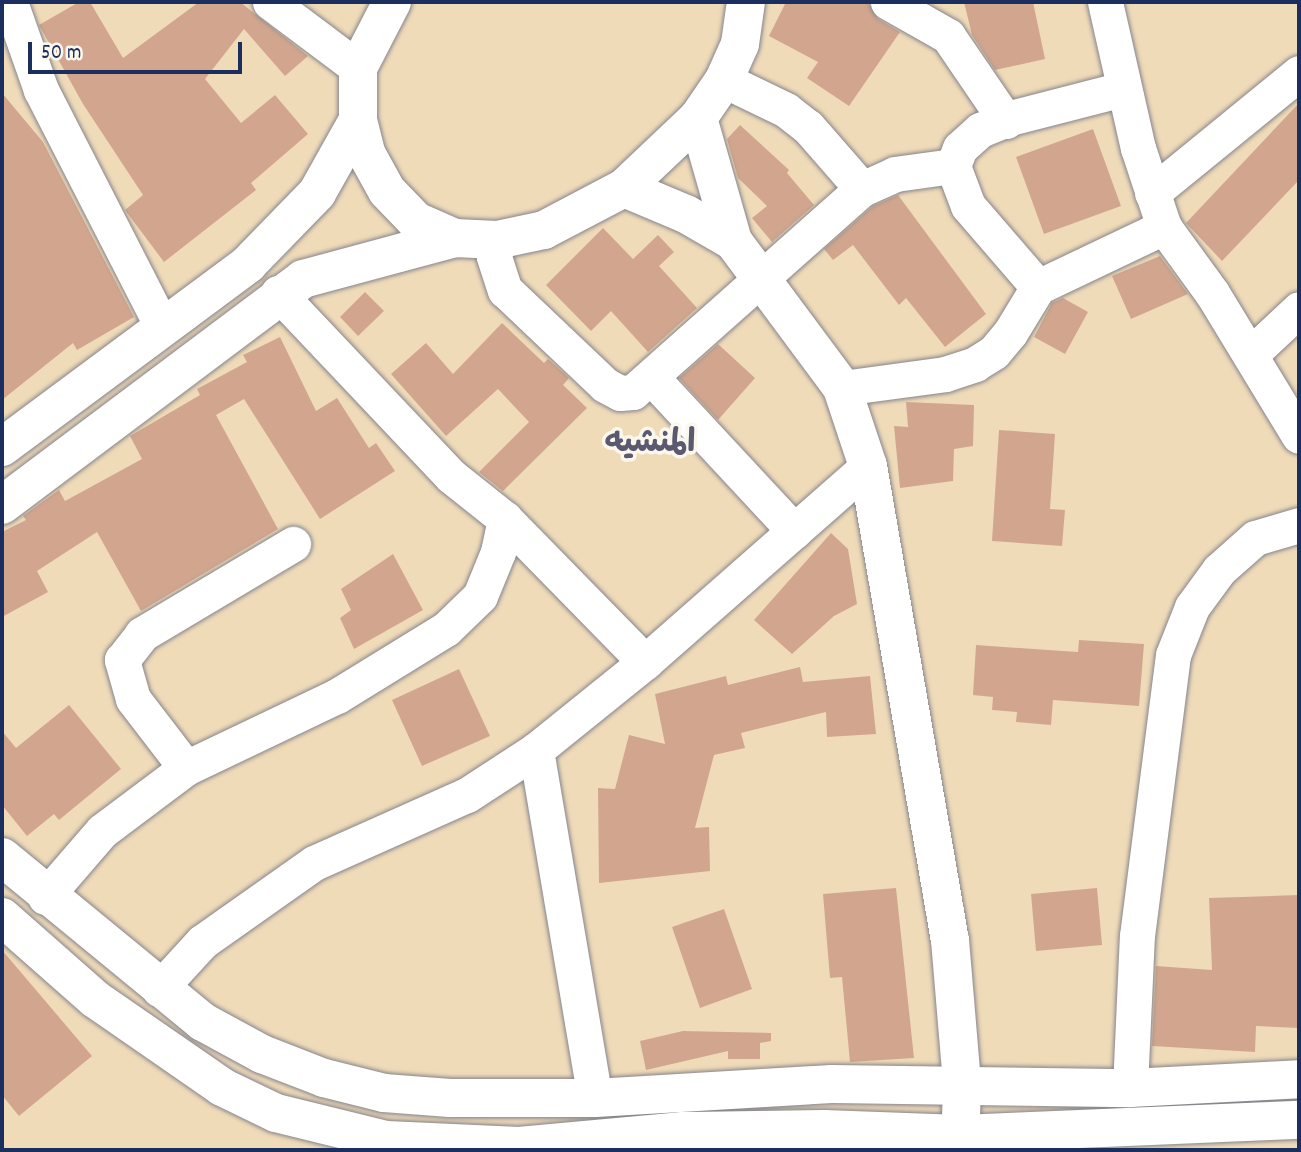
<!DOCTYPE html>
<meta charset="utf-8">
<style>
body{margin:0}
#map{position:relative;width:1301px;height:1152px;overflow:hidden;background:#f0dbb9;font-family:Dekko,"Playpen Sans Arabic",sans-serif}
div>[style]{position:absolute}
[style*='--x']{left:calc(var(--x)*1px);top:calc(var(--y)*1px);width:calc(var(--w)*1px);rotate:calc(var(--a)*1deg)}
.building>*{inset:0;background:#d2a68e}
.roads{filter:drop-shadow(0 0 2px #86858c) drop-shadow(0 0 2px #86858c)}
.minor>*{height:35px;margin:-17.5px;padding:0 17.5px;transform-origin:17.5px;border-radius:17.5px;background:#fff}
.tertiary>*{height:38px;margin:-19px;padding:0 19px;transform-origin:19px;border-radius:19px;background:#fff}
.secondary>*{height:38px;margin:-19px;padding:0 19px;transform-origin:19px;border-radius:19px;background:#fff}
.primary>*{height:38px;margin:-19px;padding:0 19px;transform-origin:19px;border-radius:19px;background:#fff}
span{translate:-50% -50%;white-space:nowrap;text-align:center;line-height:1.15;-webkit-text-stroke:7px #fbf7ec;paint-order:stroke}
.district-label{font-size:32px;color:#5b596f;font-weight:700}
.frame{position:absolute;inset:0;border:4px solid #1b2f5e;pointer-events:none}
.scale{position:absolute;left:28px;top:42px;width:214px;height:32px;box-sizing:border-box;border:4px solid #1b2f5e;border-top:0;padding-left:9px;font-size:21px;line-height:24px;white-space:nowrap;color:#1b2f5e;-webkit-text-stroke:5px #fbf7ec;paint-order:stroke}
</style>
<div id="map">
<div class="building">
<i style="clip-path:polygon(79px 2px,90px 2px,123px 58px,199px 2px,240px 2px,308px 56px,285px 76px,244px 29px,205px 79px,241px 123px,275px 95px,308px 134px,251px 183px,256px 190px,164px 262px,125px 210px,143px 195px,83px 104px,39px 25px)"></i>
<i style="clip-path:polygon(786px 2px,868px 2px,878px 19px,900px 32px,849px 106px,807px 78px,818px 62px,769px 36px)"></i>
<i style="clip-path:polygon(964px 2px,1033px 2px,1045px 59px,995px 70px,972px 35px)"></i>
<i style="clip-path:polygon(2px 93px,43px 142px,134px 317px,77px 350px,73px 343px,2px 400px)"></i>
<i style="clip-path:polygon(1299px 103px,1299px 180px,1222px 261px,1186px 223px)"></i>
<i style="clip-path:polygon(740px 125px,789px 170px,787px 173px,814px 205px,772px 242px,752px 218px,767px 206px,738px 178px,727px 139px)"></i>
<i style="clip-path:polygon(1093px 129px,1121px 206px,1044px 234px,1016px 157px)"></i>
<i style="clip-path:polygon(898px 195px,986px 314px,945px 347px,906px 298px,899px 305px,853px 245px,833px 260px,824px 249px,873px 206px)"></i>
<i style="clip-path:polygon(603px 228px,633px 259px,658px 235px,674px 252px,659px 266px,697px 308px,648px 352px,611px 311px,591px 331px,546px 285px)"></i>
<i style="clip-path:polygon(1160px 256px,1188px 294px,1131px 319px,1112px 276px)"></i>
<i style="clip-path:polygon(365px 292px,384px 311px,358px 336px,340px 317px)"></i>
<i style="clip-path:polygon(1063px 298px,1088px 312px,1065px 354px,1034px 337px,1052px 303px)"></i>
<i style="clip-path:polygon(502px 323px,544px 363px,548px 359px,569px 378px,563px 385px,587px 408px,503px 491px,479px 472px,529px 422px,498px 389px,446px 436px,391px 374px,426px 343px,453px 374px)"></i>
<i style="clip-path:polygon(280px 337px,316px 411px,337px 398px,369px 448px,376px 443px,395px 471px,320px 519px,244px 399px,216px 415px,278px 529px,141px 611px,97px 532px,37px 571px,48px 592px,2px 617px,2px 532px,26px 520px,23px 516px,59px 490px,65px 501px,142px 459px,130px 436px,200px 395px,197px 389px,247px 362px,243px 355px)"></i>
<i style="clip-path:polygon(718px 344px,755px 378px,718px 420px,679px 378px)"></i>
<i style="clip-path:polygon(906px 402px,974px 405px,973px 446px,954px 449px,953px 481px,900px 488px,894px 426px,908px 427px)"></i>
<i style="clip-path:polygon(999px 430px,1055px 434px,1050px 509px,1065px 510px,1062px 546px,992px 541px)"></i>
<i style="clip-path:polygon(831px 533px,848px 549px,857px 604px,834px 616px,792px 654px,754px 620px)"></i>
<i style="clip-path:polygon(393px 554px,423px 610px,354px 649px,340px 618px,351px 610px,341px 589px)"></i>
<i style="clip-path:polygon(1079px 640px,1144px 644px,1139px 706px,1053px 700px,1051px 725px,1016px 722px,1017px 712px,992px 710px,993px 697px,973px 695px,976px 645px,1078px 652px)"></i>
<i style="clip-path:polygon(800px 667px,803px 682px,870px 676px,876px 734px,827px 737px,826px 712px,741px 733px,745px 748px,714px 755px,695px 828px,709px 827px,710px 871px,599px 883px,598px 788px,615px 789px,629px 735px,665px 744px,655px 694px,726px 676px,728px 685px)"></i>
<i style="clip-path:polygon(459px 669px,490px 736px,422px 766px,392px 700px)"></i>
<i style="clip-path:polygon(69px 705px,121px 769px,59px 820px,54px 814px,27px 836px,2px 805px,2px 731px,16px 748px)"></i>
<i style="clip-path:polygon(896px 888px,914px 1058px,850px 1062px,842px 977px,830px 978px,823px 894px)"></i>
<i style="clip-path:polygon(1097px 888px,1102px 945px,1036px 951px,1031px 894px)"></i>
<i style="clip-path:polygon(1299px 895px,1299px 1028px,1256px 1026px,1255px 1052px,1152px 1046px,1156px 966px,1212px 970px,1209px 898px)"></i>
<i style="clip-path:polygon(724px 909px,752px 989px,700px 1008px,672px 927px)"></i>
<i style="clip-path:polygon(2px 950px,92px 1056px,19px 1116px,2px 1095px)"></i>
<i style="clip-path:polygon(683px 1031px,771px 1033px,771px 1041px,760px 1043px,760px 1059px,728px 1059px,728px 1051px,646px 1070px,640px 1041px)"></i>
</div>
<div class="roads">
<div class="minor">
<i style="--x:10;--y:2;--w:93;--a:70.6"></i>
<i style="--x:41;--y:90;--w:264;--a:62.9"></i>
<i style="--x:270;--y:2;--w:110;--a:36.9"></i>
<i style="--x:888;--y:2;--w:69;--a:29.5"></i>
<i style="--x:948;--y:36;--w:103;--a:55.7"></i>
<i style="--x:1105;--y:2;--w:150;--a:77.3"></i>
<i style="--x:1138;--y:148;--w:83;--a:71.8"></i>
<i style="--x:1164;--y:227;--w:82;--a:54"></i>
<i style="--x:1212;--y:293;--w:167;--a:58.7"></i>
<i style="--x:724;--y:80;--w:69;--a:25.8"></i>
<i style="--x:786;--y:110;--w:28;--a:38"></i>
<i style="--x:808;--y:127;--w:82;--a:48.9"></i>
<i style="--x:1152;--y:193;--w:190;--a:-39.2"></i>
<i style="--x:497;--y:240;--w:17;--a:100"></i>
<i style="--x:494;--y:257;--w:35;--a:72"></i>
<i style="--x:505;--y:290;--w:138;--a:43.5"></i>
<i style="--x:605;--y:385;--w:17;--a:28"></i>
<i style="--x:620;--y:393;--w:13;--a:-4"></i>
<i style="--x:633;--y:392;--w:306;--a:-41.6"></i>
<i style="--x:862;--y:189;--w:36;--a:-24"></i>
<i style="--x:895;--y:174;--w:59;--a:-7.9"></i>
<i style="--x:1038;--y:287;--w:107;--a:-130.8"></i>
<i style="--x:968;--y:206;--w:43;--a:-110.6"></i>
<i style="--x:953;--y:166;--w:19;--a:-69"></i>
<i style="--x:960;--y:148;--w:27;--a:-42"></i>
<i style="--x:980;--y:130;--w:32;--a:-22"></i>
<i style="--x:1010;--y:118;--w:117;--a:-14.4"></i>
<i style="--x:1250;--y:355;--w:67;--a:-43.2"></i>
<i style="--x:652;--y:378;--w:209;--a:47.1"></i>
<i style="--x:842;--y:388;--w:104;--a:-7.7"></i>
<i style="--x:945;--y:374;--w:32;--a:-18"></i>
<i style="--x:975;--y:364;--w:22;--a:-32"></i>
<i style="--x:994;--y:352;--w:25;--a:-50"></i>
<i style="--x:1010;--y:333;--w:54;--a:-58.7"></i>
<i style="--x:1038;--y:287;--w:140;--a:-25.5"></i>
<i style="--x:505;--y:519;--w:200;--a:45.6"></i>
<i style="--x:536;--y:750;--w:353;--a:80.4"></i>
<i style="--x:186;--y:768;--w:87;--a:-127.5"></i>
<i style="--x:133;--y:699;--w:41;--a:-105.8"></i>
<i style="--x:122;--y:660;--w:33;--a:-52"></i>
<i style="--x:142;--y:634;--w:176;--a:-30.8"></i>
<i style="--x:45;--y:897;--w:87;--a:-49.2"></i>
<i style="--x:102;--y:831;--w:105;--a:-36.9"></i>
<i style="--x:186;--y:768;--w:167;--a:-25.5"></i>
<i style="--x:337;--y:696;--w:128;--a:-31.6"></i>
<i style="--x:446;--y:629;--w:47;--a:-44.1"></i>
<i style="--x:480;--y:596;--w:48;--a:-67.8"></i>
<i style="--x:498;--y:552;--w:34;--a:-78"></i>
<i style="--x:505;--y:519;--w:69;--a:-141.5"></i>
<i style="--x:451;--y:476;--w:252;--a:-133.4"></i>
<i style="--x:159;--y:989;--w:64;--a:-47.5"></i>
<i style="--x:202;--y:942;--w:137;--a:-35.2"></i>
<i style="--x:314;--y:863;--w:167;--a:-24"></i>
<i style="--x:467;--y:795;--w:82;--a:-33.1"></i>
<i style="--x:536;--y:750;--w:140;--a:-38.9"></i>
<i style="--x:645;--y:662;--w:297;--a:-41.3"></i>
<i style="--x:1130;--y:1088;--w:152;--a:-87.4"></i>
<i style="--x:1137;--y:936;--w:283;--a:-82.7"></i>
<i style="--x:1173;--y:655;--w:52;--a:-68.4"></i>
<i style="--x:1192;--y:607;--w:46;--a:-53.9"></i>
<i style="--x:1219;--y:570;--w:48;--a:-41.6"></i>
<i style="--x:1255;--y:538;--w:46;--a:-16.5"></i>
</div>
<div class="tertiary">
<i style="--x:698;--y:118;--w:128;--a:74.1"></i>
<i style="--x:733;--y:241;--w:183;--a:53.4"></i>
<i style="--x:842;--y:388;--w:82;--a:71.6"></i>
<i style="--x:868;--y:466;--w:481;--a:80.2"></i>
<i style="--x:950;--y:940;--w:144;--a:85.2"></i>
<i style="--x:962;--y:1084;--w:66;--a:91.7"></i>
<i style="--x:624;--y:188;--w:67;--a:22.8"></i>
<i style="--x:686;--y:214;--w:54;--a:29.9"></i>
</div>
<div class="secondary">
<i style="--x:2;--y:857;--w:260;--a:39.4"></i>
<i style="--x:203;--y:1022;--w:67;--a:28.5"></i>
<i style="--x:262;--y:1054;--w:66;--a:21.2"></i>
<i style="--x:324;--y:1078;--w:62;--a:14"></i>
<i style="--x:384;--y:1093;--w:66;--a:4.3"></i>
<i style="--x:450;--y:1098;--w:145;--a:0"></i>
<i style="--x:595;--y:1098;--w:237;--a:-3.4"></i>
<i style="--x:832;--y:1084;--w:298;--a:0.8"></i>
<i style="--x:1130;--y:1088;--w:169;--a:-3"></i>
<i style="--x:2;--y:917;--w:124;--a:41.4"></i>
<i style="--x:95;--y:999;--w:155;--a:34.7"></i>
<i style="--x:222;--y:1087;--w:60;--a:25.7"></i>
<i style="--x:276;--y:1113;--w:113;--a:13.8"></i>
<i style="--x:386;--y:1140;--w:133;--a:2.6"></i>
<i style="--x:519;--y:1146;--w:165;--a:-5.2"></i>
<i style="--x:683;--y:1131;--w:141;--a:-0.8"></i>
<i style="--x:824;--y:1129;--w:137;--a:2.1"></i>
<i style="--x:961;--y:1134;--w:338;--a:-2.4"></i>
</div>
<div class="primary">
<i style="--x:392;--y:2;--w:74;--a:117.3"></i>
<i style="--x:358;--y:68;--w:52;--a:90"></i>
<i style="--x:358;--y:120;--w:34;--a:76"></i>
<i style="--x:366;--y:153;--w:43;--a:61.1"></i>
<i style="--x:387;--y:191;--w:42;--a:46"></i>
<i style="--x:416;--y:221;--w:43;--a:23.6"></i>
<i style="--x:2;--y:447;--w:307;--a:-36.6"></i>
<i style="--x:248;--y:264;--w:99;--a:-45.8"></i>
<i style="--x:317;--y:193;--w:84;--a:-60.7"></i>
<i style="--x:2;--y:505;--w:376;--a:-36.9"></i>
<i style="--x:303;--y:279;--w:157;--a:-15.1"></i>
<i style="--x:455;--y:238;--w:42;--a:2.7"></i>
<i style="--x:497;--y:240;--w:48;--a:-12"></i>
<i style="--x:544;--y:230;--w:90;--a:-27.7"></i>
<i style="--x:624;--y:188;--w:102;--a:-43.4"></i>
<i style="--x:698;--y:118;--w:46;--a:-55.6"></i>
<i style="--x:724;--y:80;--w:39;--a:-66"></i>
<i style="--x:740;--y:44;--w:42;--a:-81.9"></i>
</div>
</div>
<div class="district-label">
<span style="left:650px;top:445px">المنشيه</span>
</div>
<div class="frame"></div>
<div class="scale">50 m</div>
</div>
